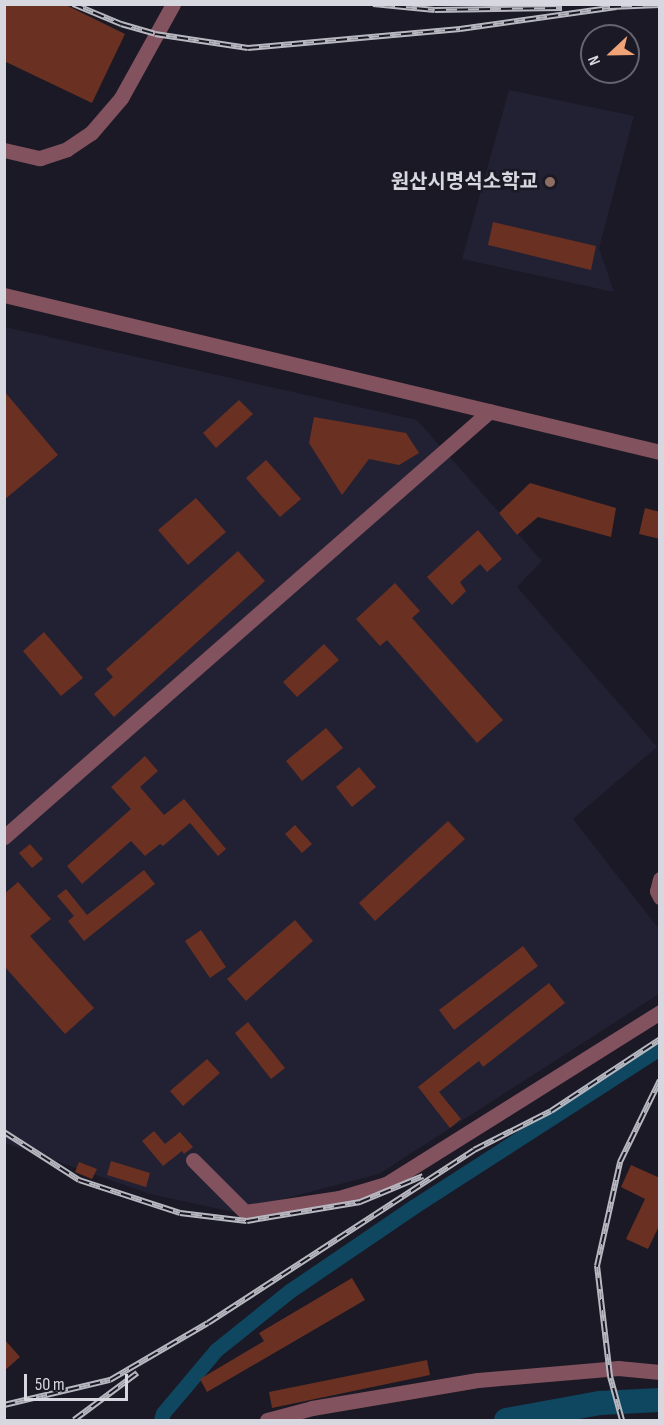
<!DOCTYPE html>
<meta charset="utf-8">
<style>
body{margin:0}
#map{position:relative;width:664px;height:1425px;overflow:hidden;background:#1a1925;font-family:"Sofia Sans Condensed","Noto Sans KR",sans-serif}
div>[style]{position:absolute}
[style*='--x']{left:calc(var(--x)*1px);top:calc(var(--y)*1px);width:calc(var(--w)*1px);rotate:calc(var(--a)*1deg)}
.built>*{inset:0;background:#222133}
.canal>*{height:15px;margin:-7.5px;padding:0 7.5px;transform-origin:7.5px;border-radius:7.5px;background:#0f4760}
.river>*{height:24px;margin:-12px;padding:0 12px;transform-origin:12px;border-radius:12px;background:#0f4760}
.building>*{inset:0;background:#6a3021}
.minor>*{height:15px;margin:-7.5px;padding:0 7.5px;transform-origin:7.5px;border-radius:7.5px;background:#82525e}
.rail>*{height:6px;margin-top:-3px;transform-origin:0;background:repeating-linear-gradient(90deg,#1a1925 0 11px,#b8b8c1 0 22px);box-sizing:border-box;border-block:2px solid #b8b8c1}
.dots>*{width:16px;height:16px;translate:-50% -50%;box-sizing:border-box;border:3px solid #1a1925;border-radius:50%}
span{translate:-50% -50%;white-space:nowrap;text-align:center;line-height:1.15;-webkit-text-stroke:5px #1a1925;paint-order:stroke}
.poi-label{font-size:20px;color:#d7d7df;font-weight:700}
.right{translate:-100% -50%;text-align:right}
.frame{position:absolute;inset:0;border:6px solid #d7d7df;pointer-events:none}
.north{position:absolute;left:580px;top:24px;width:60px;height:60px;box-sizing:border-box;background:#1a1925;border:2px solid #66656f;border-radius:50%;rotate:248deg;font-size:16px;font-weight:700;line-height:24px;text-align:center;color:#d7d7df}
.north::after{content:'';display:block;margin:auto;width:21px;height:27px;background:#efa377;clip-path:polygon(50% 0,100% 100%,50% 72%,0 100%)}
.scale{position:absolute;left:24px;top:1374px;width:104px;height:27px;box-sizing:border-box;border:3px solid #d7d7df;border-top:0;padding-left:8px;font-size:18px;line-height:21px;white-space:nowrap;color:#d7d7df;-webkit-text-stroke:4px #1a1925;paint-order:stroke}
</style>
<div id="map">
<div class="built">
<i style="clip-path:polygon(509px 90px,634px 116px,599px 248px,614px 292px,462px 259px)"></i>
<i style="clip-path:polygon(5px 327px,417px 420px,542px 561px,517px 587px,657px 747px,573px 819px,659px 929px,659px 994px,379px 1174px,233px 1212px,150px 1194px,5px 1143px)"></i>
</div>
<div class="canal">
<i style="--x:161;--y:1420;--w:7;--a:-74"></i>
<i style="--x:163;--y:1413;--w:82;--a:-49.9"></i>
<i style="--x:216;--y:1350;--w:96;--a:-38.7"></i>
<i style="--x:291;--y:1290;--w:148;--a:-34.2"></i>
<i style="--x:413;--y:1207;--w:294;--a:-32.8"></i>
</div>
<div class="river">
<i style="--x:506;--y:1420;--w:96;--a:-10.3"></i>
<i style="--x:600;--y:1403;--w:60;--a:-2.9"></i>
</div>
<div class="building">
<i style="clip-path:polygon(4px 4px,64px 4px,125px 34px,92px 103px,4px 61px)"></i>
<i style="clip-path:polygon(493px 222px,596px 246px,591px 270px,488px 245px)"></i>
<i style="clip-path:polygon(4px 391px,58px 455px,4px 500px)"></i>
<i style="clip-path:polygon(239px 400px,253px 414px,216px 448px,203px 433px)"></i>
<i style="clip-path:polygon(314px 417px,406px 433px,419px 453px,399px 465px,369px 459px,342px 495px,309px 443px)"></i>
<i style="clip-path:polygon(266px 460px,301px 499px,280px 517px,246px 478px)"></i>
<i style="clip-path:polygon(530px 483px,616px 508px,611px 537px,538px 517px,517px 535px,499px 513px)"></i>
<i style="clip-path:polygon(196px 498px,226px 532px,188px 565px,158px 530px)"></i>
<i style="clip-path:polygon(645px 508px,660px 512px,660px 539px,639px 534px)"></i>
<i style="clip-path:polygon(478px 530px,502px 559px,487px 572px,480px 564px,460px 582px,466px 591px,452px 605px,427px 577px)"></i>
<i style="clip-path:polygon(238px 551px,265px 581px,114px 717px,94px 694px,113px 677px,106px 669px)"></i>
<i style="clip-path:polygon(395px 583px,420px 611px,412px 618px,503px 720px,477px 743px,387px 640px,380px 646px,356px 619px)"></i>
<i style="clip-path:polygon(44px 632px,83px 678px,61px 696px,23px 651px)"></i>
<i style="clip-path:polygon(324px 644px,339px 660px,297px 697px,283px 682px)"></i>
<i style="clip-path:polygon(326px 728px,343px 748px,302px 781px,286px 761px)"></i>
<i style="clip-path:polygon(145px 756px,158px 771px,140px 787px,164px 815px,184px 799px,226px 849px,218px 856px,190px 823px,163px 846px,160px 844px,145px 856px,131px 841px,82px 884px,67px 866px,131px 809px,111px 787px)"></i>
<i style="clip-path:polygon(359px 767px,376px 787px,352px 807px,336px 787px)"></i>
<i style="clip-path:polygon(448px 821px,465px 839px,375px 921px,359px 903px)"></i>
<i style="clip-path:polygon(295px 825px,312px 844px,302px 853px,285px 834px)"></i>
<i style="clip-path:polygon(30px 844px,43px 859px,32px 868px,19px 853px)"></i>
<i style="clip-path:polygon(144px 870px,155px 884px,84px 941px,68px 921px,74px 916px,57px 896px,66px 889px,87px 915px)"></i>
<i style="clip-path:polygon(18px 882px,51px 919px,30px 936px,94px 1008px,65px 1034px,4px 966px,4px 894px)"></i>
<i style="clip-path:polygon(295px 920px,313px 941px,246px 1001px,227px 979px)"></i>
<i style="clip-path:polygon(201px 930px,226px 967px,210px 978px,185px 941px)"></i>
<i style="clip-path:polygon(523px 946px,538px 966px,454px 1030px,439px 1010px)"></i>
<i style="clip-path:polygon(549px 983px,565px 1003px,483px 1067px,479px 1061px,439px 1092px,461px 1119px,450px 1128px,418px 1087px)"></i>
<i style="clip-path:polygon(248px 1022px,285px 1068px,271px 1079px,235px 1033px)"></i>
<i style="clip-path:polygon(207px 1059px,220px 1073px,183px 1106px,170px 1091px)"></i>
<i style="clip-path:polygon(154px 1131px,165px 1144px,180px 1132px,193px 1147px,184px 1154px,182px 1151px,163px 1166px,142px 1141px)"></i>
<i style="clip-path:polygon(111px 1161px,150px 1173px,146px 1187px,107px 1175px)"></i>
<i style="clip-path:polygon(79px 1162px,97px 1169px,92px 1179px,75px 1172px)"></i>
<i style="clip-path:polygon(631px 1165px,660px 1178px,660px 1224px,648px 1249px,626px 1239px,645px 1199px,621px 1187px)"></i>
<i style="clip-path:polygon(352px 1278px,365px 1300px,207px 1392px,200px 1379px,264px 1341px,259px 1333px)"></i>
<i style="clip-path:polygon(4px 1339px,20px 1357px,4px 1371px)"></i>
<i style="clip-path:polygon(427px 1360px,430px 1375px,272px 1408px,269px 1392px)"></i>
</div>
<div class="minor">
<i style="--x:4;--y:150;--w:37;--a:13"></i>
<i style="--x:40;--y:158;--w:28;--a:-18"></i>
<i style="--x:67;--y:149;--w:29;--a:-34"></i>
<i style="--x:91;--y:133;--w:46;--a:-49.4"></i>
<i style="--x:121;--y:98;--w:107;--a:-61"></i>
<i style="--x:4;--y:295;--w:675;--a:13.46"></i>
<i style="--x:4;--y:837;--w:646;--a:-41.24"></i>
<i style="--x:660;--y:879;--w:12;--a:104"></i>
<i style="--x:657;--y:891;--w:7;--a:63"></i>
<i style="--x:193;--y:1160;--w:74;--a:45"></i>
<i style="--x:245;--y:1212;--w:95;--a:-8.5"></i>
<i style="--x:339;--y:1198;--w:49;--a:-16.6"></i>
<i style="--x:386;--y:1184;--w:324;--a:-32.1"></i>
<i style="--x:267;--y:1420;--w:47;--a:-14.9"></i>
<i style="--x:312;--y:1408;--w:168;--a:-9.6"></i>
<i style="--x:478;--y:1380;--w:141;--a:-4.9"></i>
<i style="--x:618;--y:1368;--w:42;--a:5.4"></i>
</div>
<div class="rail">
<i style="--x:73;--y:4;--w:52;--a:22.6"></i>
<i style="--x:121;--y:24;--w:35;--a:16"></i>
<i style="--x:155;--y:34;--w:94;--a:8.6"></i>
<i style="--x:248;--y:48;--w:213;--a:-5.1"></i>
<i style="--x:460;--y:29;--w:158;--a:-8"></i>
<i style="--x:373;--y:4;--w:62;--a:5.5"></i>
<i style="--x:435;--y:10;--w:127;--a:-0.9"></i>
<i style="--x:610;--y:7;--w:50;--a:-2.3"></i>
<i style="--x:4;--y:1132;--w:89;--a:32.6"></i>
<i style="--x:79;--y:1180;--w:106;--a:18.1"></i>
<i style="--x:180;--y:1213;--w:67;--a:6.8"></i>
<i style="--x:247;--y:1221;--w:115;--a:-9.5"></i>
<i style="--x:360;--y:1202;--w:68;--a:-22.4"></i>
<i style="--x:4;--y:1405;--w:109;--a:-13.3"></i>
<i style="--x:110;--y:1380;--w:113;--a:-30.2"></i>
<i style="--x:208;--y:1323;--w:317;--a:-33"></i>
<i style="--x:474;--y:1150;--w:86;--a:-26.9"></i>
<i style="--x:551;--y:1111;--w:131;--a:-33.4"></i>
<i style="--x:74;--y:1420;--w:79;--a:-36.7"></i>
<i style="--x:622;--y:1420;--w:46;--a:-105.3"></i>
<i style="--x:610;--y:1376;--w:111;--a:-96.7"></i>
<i style="--x:597;--y:1266;--w:107;--a:-77.5"></i>
<i style="--x:620;--y:1162;--w:91;--a:-64"></i>
</div>
<div class="dots">
<i style="left:550px;top:182px;background:#8d6e63"></i>
</div>
<div class="poi-label">
<span class="right" style="left:538px;top:182px">원산시명석소학교</span>
</div>
<div class="frame"></div>
<div class="north">N</div>
<div class="scale">50 m</div>
</div>
